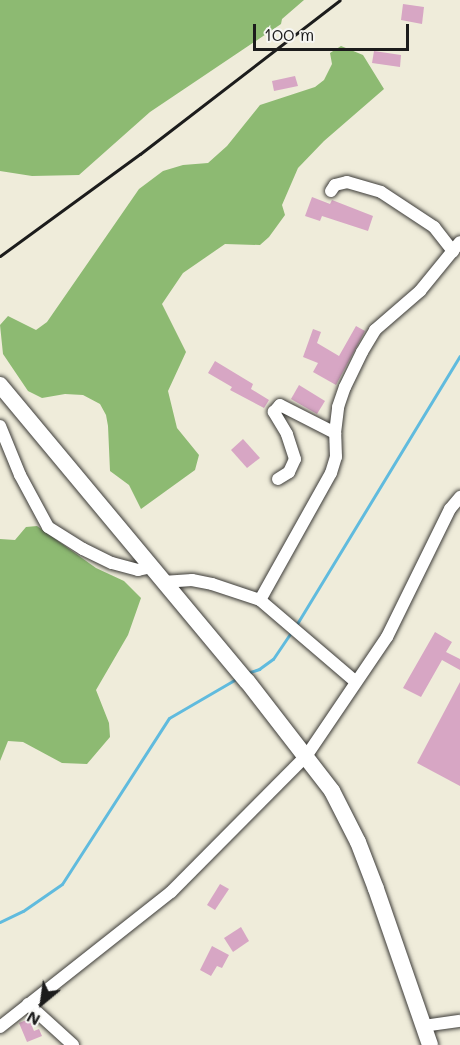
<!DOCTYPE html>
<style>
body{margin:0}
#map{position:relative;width:460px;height:1045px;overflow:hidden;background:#efecda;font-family:Mali,sans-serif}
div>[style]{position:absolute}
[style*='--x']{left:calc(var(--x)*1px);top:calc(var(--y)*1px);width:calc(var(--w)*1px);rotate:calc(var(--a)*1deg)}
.forest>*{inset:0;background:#8dba72}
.stream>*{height:3px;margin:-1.5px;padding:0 1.5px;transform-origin:1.5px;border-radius:1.5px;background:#60bbde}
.building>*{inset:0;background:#d7a6c4}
.roads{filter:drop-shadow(0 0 2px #3c3b38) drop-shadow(0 0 2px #3c3b38)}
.street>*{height:12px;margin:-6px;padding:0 6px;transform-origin:6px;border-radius:6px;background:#fff}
.secondary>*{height:16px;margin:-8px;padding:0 8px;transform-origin:8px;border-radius:8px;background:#fff}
.rail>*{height:3px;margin:-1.5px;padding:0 1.5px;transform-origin:1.5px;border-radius:1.5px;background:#1c1c1c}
span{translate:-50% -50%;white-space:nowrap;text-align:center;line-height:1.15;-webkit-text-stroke:6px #f6f6f2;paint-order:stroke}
.north{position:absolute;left:12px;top:973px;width:60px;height:60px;-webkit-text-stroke:4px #f6f6f2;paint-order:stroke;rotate:209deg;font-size:16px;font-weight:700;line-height:24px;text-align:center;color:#1c1c1c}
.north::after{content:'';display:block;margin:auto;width:21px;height:27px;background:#1c1c1c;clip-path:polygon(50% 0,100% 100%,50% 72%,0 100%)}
.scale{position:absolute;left:253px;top:24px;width:156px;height:27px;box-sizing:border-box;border:3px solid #1c1c1c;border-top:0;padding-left:8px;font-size:18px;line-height:21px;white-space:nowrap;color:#1c1c1c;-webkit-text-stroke:4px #f6f6f2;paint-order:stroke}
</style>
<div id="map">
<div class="forest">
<i style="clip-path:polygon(0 0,304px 0,282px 19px,281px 24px,150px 112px,79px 175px,32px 176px,0 171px)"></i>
<i style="clip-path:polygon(341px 46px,363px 55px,384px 89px,324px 141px,298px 168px,282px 205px,285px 215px,269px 237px,260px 245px,225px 244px,183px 273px,162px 304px,186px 352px,168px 391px,177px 428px,199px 455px,195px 470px,141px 509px,129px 485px,110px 471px,108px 426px,106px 415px,100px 404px,83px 395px,65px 394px,42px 398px,28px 391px,3px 354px,0 325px,8px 316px,36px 330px,47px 322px,139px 189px,163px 171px,183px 165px,208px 163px,227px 146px,260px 105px,315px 87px,324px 80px,332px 64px,330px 53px)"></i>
<i style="clip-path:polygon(37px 526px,96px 568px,124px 581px,141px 598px,128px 635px,96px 690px,109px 723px,110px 737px,87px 764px,62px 763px,23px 742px,8px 741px,0 761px,0 539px,15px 540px,26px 527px)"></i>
</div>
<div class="stream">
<i style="--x:295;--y:627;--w:317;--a:-58.7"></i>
<i style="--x:247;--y:673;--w:13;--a:-18"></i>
<i style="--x:259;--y:669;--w:17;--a:-36"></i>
<i style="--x:273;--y:659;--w:32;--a:-56"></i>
<i style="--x:0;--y:922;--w:25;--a:-26"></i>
<i style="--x:23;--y:911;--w:47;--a:-34.7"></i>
<i style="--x:62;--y:884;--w:197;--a:-57.2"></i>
<i style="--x:169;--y:718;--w:78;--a:-30.2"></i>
</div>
<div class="building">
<i style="clip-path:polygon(403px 4px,424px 7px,422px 24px,401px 20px)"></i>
<i style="clip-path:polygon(374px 51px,401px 55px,400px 67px,372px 63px)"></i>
<i style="clip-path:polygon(295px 76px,298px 86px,274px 91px,272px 81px)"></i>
<i style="clip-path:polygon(312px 197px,330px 204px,332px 200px,373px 216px,368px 231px,322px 216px,320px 221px,305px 216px)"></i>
<i style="clip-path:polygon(356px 326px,365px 331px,336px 385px,313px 372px,318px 363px,303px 357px,313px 329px,321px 332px,317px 343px,339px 356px)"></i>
<i style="clip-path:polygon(215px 361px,253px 384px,251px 389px,269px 400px,264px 408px,230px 390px,232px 387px,208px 373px)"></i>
<i style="clip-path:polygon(299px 385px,325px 401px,317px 414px,291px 399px)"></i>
<i style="clip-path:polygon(243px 439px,260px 458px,247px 468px,231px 450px)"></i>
<i style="clip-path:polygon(435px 632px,452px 642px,446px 652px,460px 659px,460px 670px,442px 660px,421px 697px,403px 688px)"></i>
<i style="clip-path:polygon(460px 682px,460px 786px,417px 763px)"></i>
<i style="clip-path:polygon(220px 884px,229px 889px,215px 910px,207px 905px)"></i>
<i style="clip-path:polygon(241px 927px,249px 941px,233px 952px,224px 938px)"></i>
<i style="clip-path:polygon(212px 946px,229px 955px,222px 968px,217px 966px,211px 976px,200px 970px)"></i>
<i style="clip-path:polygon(29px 1019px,34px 1031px,39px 1029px,42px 1036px,27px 1042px,19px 1023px)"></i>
</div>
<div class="roads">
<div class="street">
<i style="--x:331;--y:191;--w:7;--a:-56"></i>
<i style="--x:335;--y:185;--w:12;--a:-14"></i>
<i style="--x:347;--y:182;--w:35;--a:16"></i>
<i style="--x:381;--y:192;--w:64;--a:33.4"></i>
<i style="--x:434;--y:227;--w:31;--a:52"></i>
<i style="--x:0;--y:426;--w:53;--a:67.8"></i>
<i style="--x:20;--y:475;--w:59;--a:61.7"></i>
<i style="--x:48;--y:527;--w:41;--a:32.2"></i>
<i style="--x:83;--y:549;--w:32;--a:26"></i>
<i style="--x:112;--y:563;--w:27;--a:15"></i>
<i style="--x:138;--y:570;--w:13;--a:-13"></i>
<i style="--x:278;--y:479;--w:13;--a:-32"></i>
<i style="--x:289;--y:472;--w:14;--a:-65"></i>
<i style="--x:295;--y:459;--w:26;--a:-108"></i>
<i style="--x:287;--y:434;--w:26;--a:-121"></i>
<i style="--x:274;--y:412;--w:9;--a:-49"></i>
<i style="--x:280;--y:405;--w:62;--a:27"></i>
<i style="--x:163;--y:582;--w:29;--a:-4"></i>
<i style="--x:192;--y:580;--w:20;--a:11"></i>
<i style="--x:212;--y:584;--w:51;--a:18.4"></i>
<i style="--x:260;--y:600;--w:126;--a:40.5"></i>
<i style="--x:260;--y:600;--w:145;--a:-60.8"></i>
<i style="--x:331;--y:473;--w:17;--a:-73"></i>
<i style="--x:336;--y:457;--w:24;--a:-92"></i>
<i style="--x:335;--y:433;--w:26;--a:-83"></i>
<i style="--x:338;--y:407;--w:21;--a:-71"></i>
<i style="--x:345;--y:387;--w:39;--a:-64"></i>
<i style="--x:362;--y:352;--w:26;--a:-59"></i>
<i style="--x:375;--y:330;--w:60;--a:-40.9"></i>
<i style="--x:420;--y:291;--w:63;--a:-50.8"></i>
<i style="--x:28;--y:1004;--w:61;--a:42.3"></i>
<i style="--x:423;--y:1026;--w:37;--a:-8"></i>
<i style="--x:0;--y:1027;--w:218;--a:-38.3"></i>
<i style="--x:171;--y:892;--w:193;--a:-45.2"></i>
<i style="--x:307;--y:755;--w:143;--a:-55.9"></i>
<i style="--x:387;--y:637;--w:143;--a:-63.8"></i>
<i style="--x:450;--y:509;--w:16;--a:-50"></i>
</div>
<div class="secondary">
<i style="--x:0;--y:385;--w:386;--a:50.2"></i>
<i style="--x:247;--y:681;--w:139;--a:52.3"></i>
<i style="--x:332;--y:791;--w:57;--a:63"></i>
<i style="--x:358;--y:842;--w:50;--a:69"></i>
<i style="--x:376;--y:889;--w:165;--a:70.9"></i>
</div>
</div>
<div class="rail">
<i style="--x:0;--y:256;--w:173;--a:-36.1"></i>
<i style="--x:140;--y:154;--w:252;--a:-37.6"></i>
</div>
<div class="north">N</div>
<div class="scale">100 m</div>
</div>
